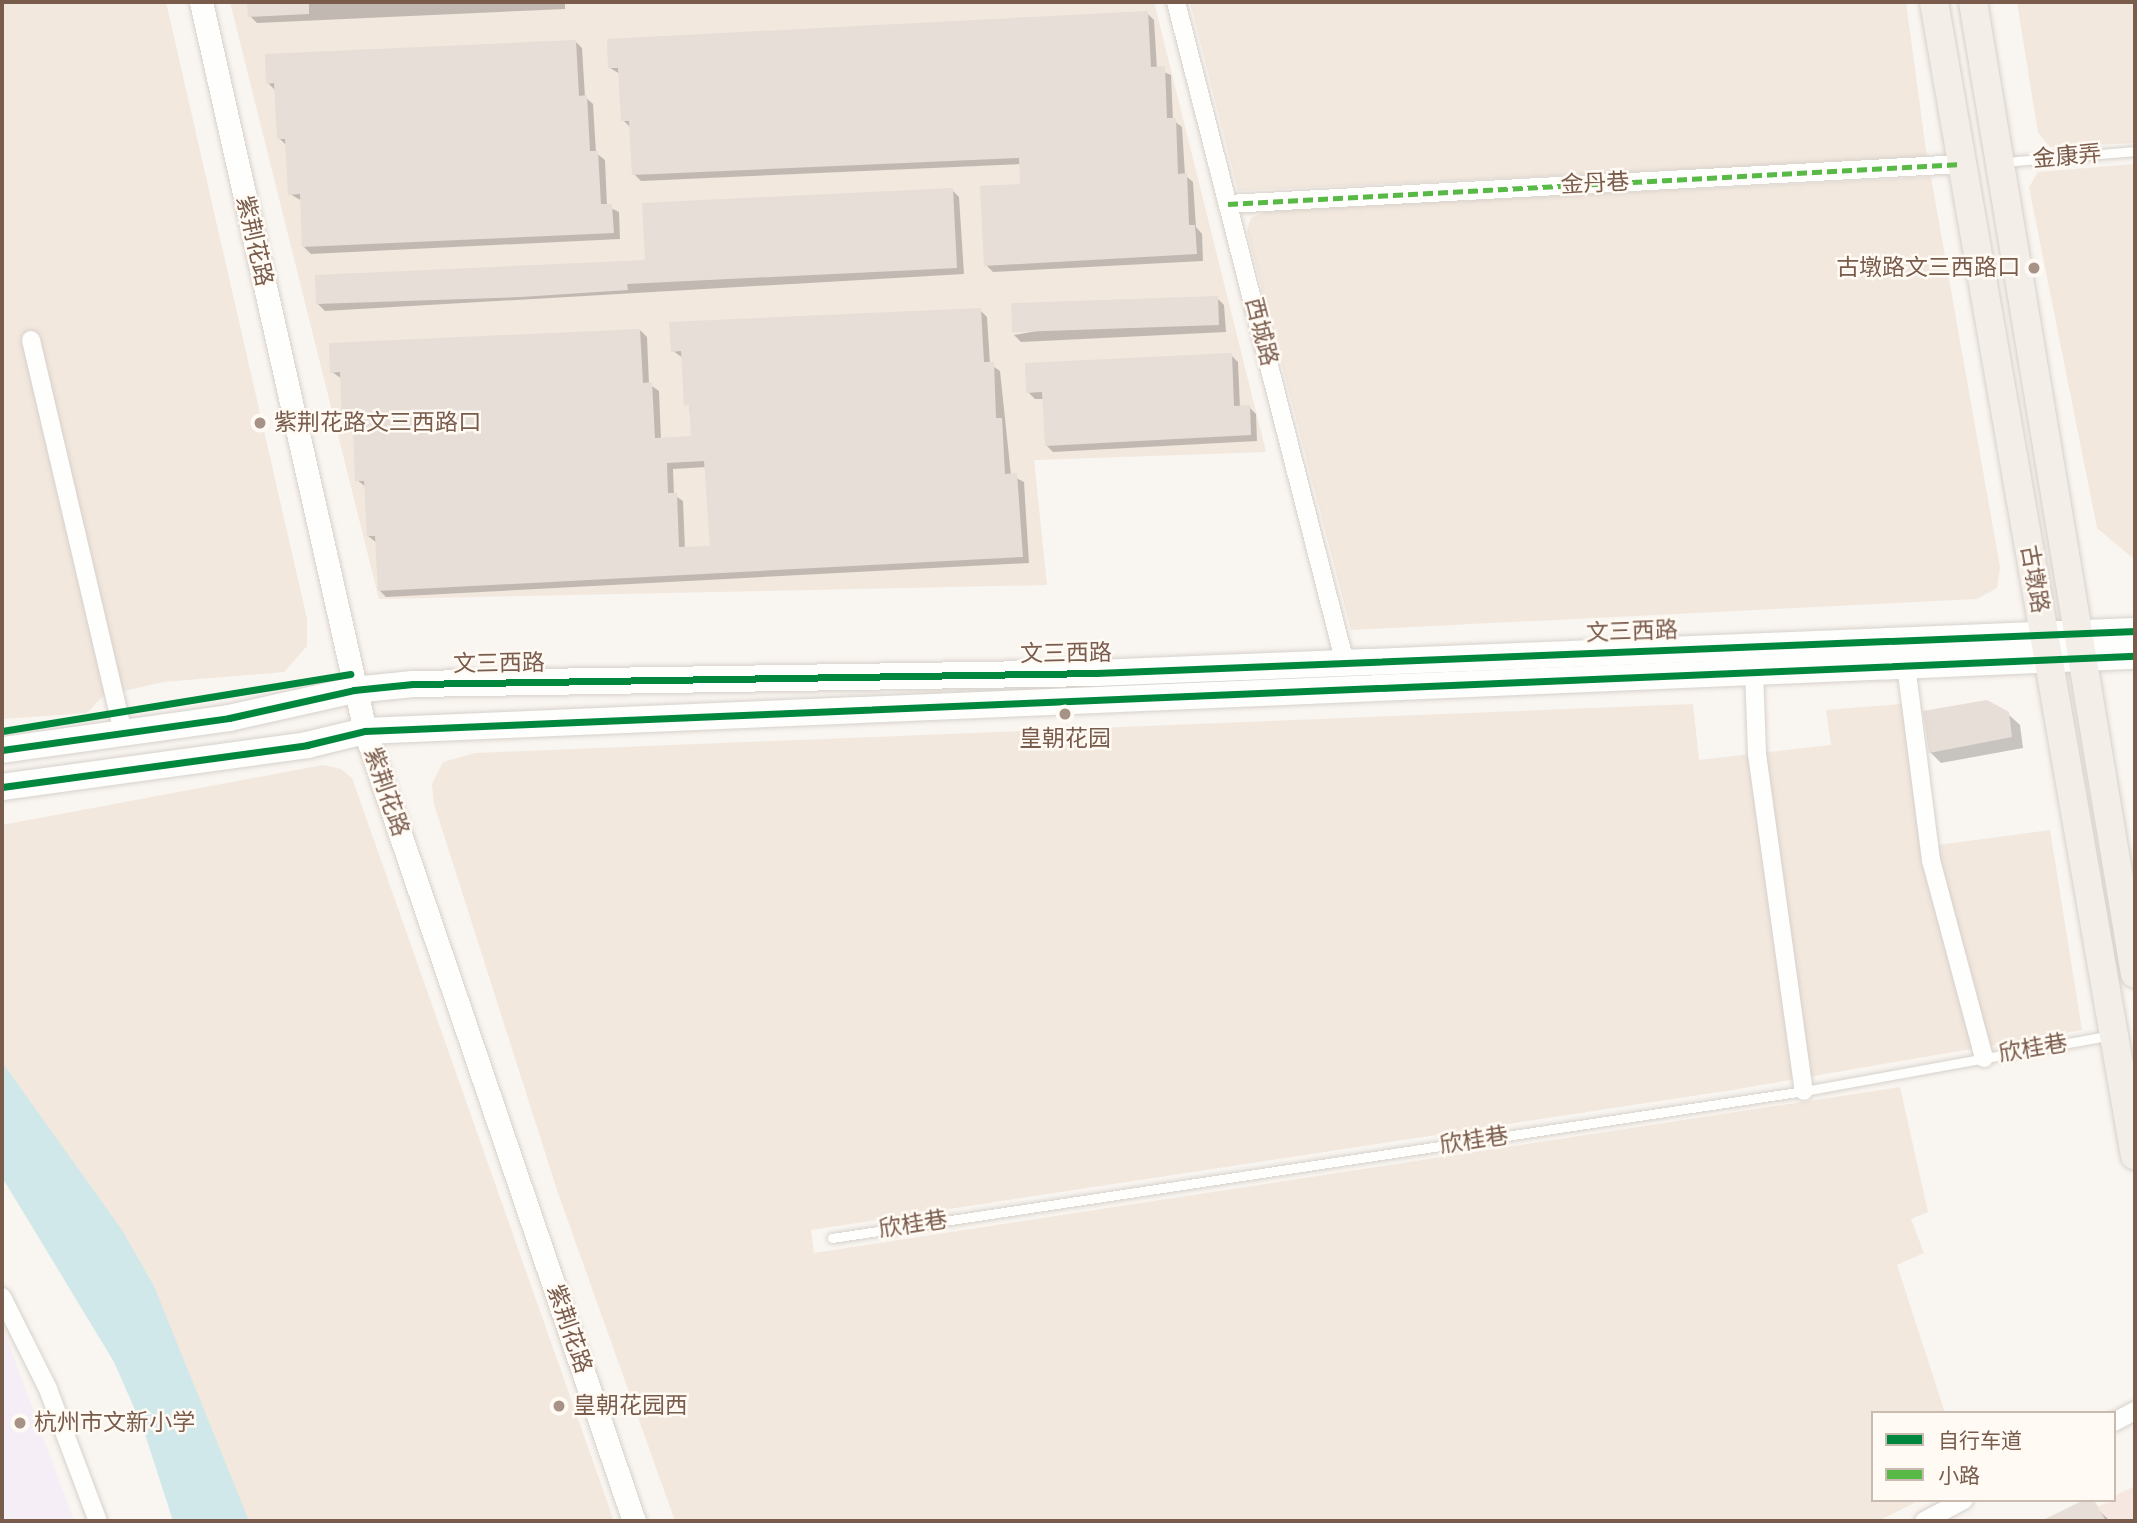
<!DOCTYPE html>
<html>
<head>
<meta charset="utf-8">
<style>
  body { margin:0 }
  #map { position:relative; width:2137px; height:1523px; overflow:hidden; background:#f9f5f0; font-family:"Nunito Sans","Noto Sans SC",sans-serif }
  div>[style] { position:absolute }
  .residential>* { inset:0; background:#f2e8de }
  .commercial>* { inset:0; background:#f6e8e1 }
  .education>* { inset:0; background:#f6eef6 }
  .water>* { inset:0; background:#d0e8ea }
  .shadow>* { inset:0; background:#0003 }
  .building>* { inset:0; background:#e6ded7; transform-origin:0 0 }
  .roads { filter:drop-shadow(0 0 2px #d7d1cb) drop-shadow(0 0 2px #d7d1cb) }
  .service>* { height:9px; margin:-4.5px; padding:0 4.5px; transform-origin:4.5px; border-radius:4.5px; background:#fefefd }
  .minor>* { height:18px; margin:-9px; padding:0 9px; transform-origin:9px; border-radius:9px; background:#fefefd }
  .tertiary>* { height:23px; margin:-11.5px; padding:0 11.5px; transform-origin:11.5px; border-radius:11.5px; background:#fefefd }
  .secondary>* { height:26px; margin:-13px; padding:0 13px; transform-origin:13px; border-radius:13px; background:#fefefd }
  .primary>* { height:28px; margin:-14px; padding:0 14px; transform-origin:14px; border-radius:14px; background:#f3eee8 }
  .quiet>* { height:5px; margin-top:-2.5px; transform-origin:0; background:repeating-linear-gradient(90deg,#58b947 0 10px,transparent 0 15px) }
  .cycleway>* { height:7px; margin:-3.5px; padding:0 3.5px; transform-origin:3.5px; border-radius:3.5px; background:#00873e }
  .dots>* { width:19px; height:19px; translate:-50% -50%; box-sizing:border-box; border:4px solid #fffaf3; border-radius:50% }
  span { translate:-50% -50%; white-space:nowrap; text-align:center; line-height:1.15; -webkit-text-stroke:5px #fffaf3; paint-order:stroke }
  .street-label { font-size:23px; color:#7a5c4d }
  .poi-label { font-size:23px; color:#7a5c4d }
  .right { translate:-100% -50%; text-align:right }
  .left { translate:0 -50%; text-align:left }
  .frame { position:absolute; inset:0; border:4px solid #7a5c4d; pointer-events:none }
  .legend { position:absolute; left:1871px; top:1411px; width:245px; height:91px; box-sizing:border-box; background:#fffaf3; border:2px solid #cabbb1; margin:0; padding:9px 12px; list-style:none; font-size:21px; color:#7a5c4d }
  .legend li { display:flex; align-items:center; gap:14px; height:35px }
  .legend b { width:35px; border:2px solid #cabbb1 }
</style>
</head>
<body>
<div id="map">
  <div class="residential">
    <i style="clip-path:polygon(2px 2px,166px 2px,307px 619px,307px 646px,284px 672px,163px 682px,103px 696px,87px 713px,2px 719px)"></i>
    <i style="clip-path:polygon(230px 2px,1154px 2px,1266px 452px,1034px 460px,1047px 585px,379px 599px)"></i>
    <i style="clip-path:polygon(1190px 2px,1906px 2px,1927px 158px,1238px 191px)"></i>
    <i style="clip-path:polygon(2017px 2px,2135px 2px,2135px 143px,2050px 147px,2038px 133px)"></i>
    <i style="clip-path:polygon(2135px 164px,2135px 560px,2097px 528px,2029px 187px,2038px 172px)"></i>
    <i style="clip-path:polygon(1931px 177px,2000px 567px,1997px 588px,1977px 599px,1351px 630px,1247px 231px,1251px 218px,1269px 210px)"></i>
    <i style="clip-path:polygon(1915px 703px,1938px 845px,2050px 830px,2082px 1030px,1732px 1090px,811px 1230px,814px 1253px,1900px 1087px,1928px 1212px,1911px 1219px,1924px 1253px,1897px 1265px,1945px 1413px,1873px 1413px,1873px 1500px,1920px 1500px,1878px 1521px,675px 1521px,558px 1193px,434px 804px,432px 784px,443px 762px,475px 753px,1693px 704px,1699px 760px,1831px 745px,1826px 710px)"></i>
    <i style="clip-path:polygon(323px 765px,341px 769px,352px 778px,614px 1521px,216px 1521px,2px 1100px,2px 825px)"></i>
  </div>
  <div class="commercial">
    <i style="clip-path:polygon(2135px 1486px,2135px 1521px,2061px 1521px,2114px 1500px,2114px 1496px)"></i>
  </div>
  <div class="education">
    <i style="clip-path:polygon(2px 1325px,74px 1521px,2px 1521px)"></i>
  </div>
  <div class="water">
    <i style="clip-path:polygon(2px 1062px,122px 1230px,154px 1286px,249px 1521px,173px 1521px,143px 1428px,114px 1362px,2px 1177px)"></i>
  </div>
  <div class="shadow">
    <i style="clip-path:polygon(249px 2px,565px 2px,565px 9px,257px 23px,250px 16px)"></i>
    <i style="clip-path:polygon(600px 2px,639px 2px,602px 4px)"></i>
    <i style="clip-path:polygon(1147px 13px,1154px 20px,1157px 69px,1171px 75px,1173px 120px,1182px 127px,1185px 175px,1193px 182px,1196px 227px,1202px 234px,1203px 261px,993px 272px,986px 265px,1022px 186px,1021px 164px,641px 181px,634px 174px,630px 127px,623px 120px,620px 74px,610px 68px)"></i>
    <i style="clip-path:polygon(575px 41px,582px 48px,585px 97px,593px 104px,596px 153px,605px 160px,607px 206px,619px 212px,620px 239px,311px 254px,304px 247px,302px 201px,290px 194px,286px 145px,279px 138px,275px 90px,268px 83px)"></i>
    <i style="clip-path:polygon(952px 190px,959px 197px,964px 274px,325px 311px,318px 304px,647px 261px)"></i>
    <i style="clip-path:polygon(1217px 298px,1224px 305px,1226px 332px,1021px 342px,1014px 335px)"></i>
    <i style="clip-path:polygon(evenodd,980px 310px,987px 317px,990px 364px,1000px 371px,1011px 475px,1024px 482px,1029px 563px,386px 597px,379px 590px,377px 543px,368px 536px,366px 487px,357px 480px,355px 432px,344px 425px,342px 379px,332px 372px,640px 330px,647px 337px,649px 384px,659px 391px,661px 439px,693px 437px,683px 358px,673px 351px,980px 310px,707px 467px,712px 547px,685px 549px,683px 501px,674px 495px,673px 469px,707px 467px)"></i>
    <i style="clip-path:polygon(1231px 355px,1238px 362px,1240px 408px,1249px 407px,1256px 414px,1257px 441px,1053px 452px,1046px 445px,1044px 399px,1035px 399px,1028px 392px)"></i>
    <i style="clip-path:polygon(2008px 714px,2020px 725px,2023px 748px,1941px 763px,1930px 752px)"></i>
    <i style="clip-path:polygon(2088px 1500px,2110px 1521px,2045px 1521px)"></i>
  </div>
  <div class="building">
    <i style="clip-path:polygon(247px 2px,309px 2px,309px 14px,248px 17px)"></i>
    <i style="clip-path:polygon(1148px 11px,1151px 67px,1165px 66px,1167px 118px,1176px 118px,1178px 174px,1187px 173px,1189px 225px,1195px 225px,1197px 254px,984px 266px,980px 186px,1020px 184px,1019px 158px,632px 175px,629px 121px,621px 121px,618px 68px,608px 68px,607px 39px)"></i>
    <i style="clip-path:polygon(576px 40px,579px 96px,587px 95px,590px 151px,598px 151px,601px 204px,612px 204px,614px 233px,302px 247px,300px 194px,288px 195px,285px 139px,277px 139px,274px 83px,266px 84px,265px 54px)"></i>
    <i style="clip-path:polygon(953px 188px,957px 268px,627px 284px,628px 290px,521px 297px,316px 304px,315px 275px,645px 260px,642px 203px)"></i>
    <i style="left:1218px;top:296px;width:29px;height:207px;rotate:88deg"></i>
    <i style="clip-path:polygon(evenodd,981px 308px,984px 362px,994px 362px,996px 418px,1002px 418px,1005px 474px,1017px 473px,1023px 557px,378px 591px,375px 536px,367px 536px,364px 481px,355px 481px,353px 425px,342px 426px,340px 372px,330px 373px,329px 343px,640px 329px,643px 383px,652px 382px,655px 438px,691px 436px,689px 405px,684px 406px,681px 351px,671px 352px,669px 322px,981px 308px,704px 461px,710px 546px,679px 547px,677px 493px,668px 493px,667px 463px,704px 461px)"></i>
    <i style="clip-path:polygon(1232px 353px,1234px 406px,1250px 405px,1251px 435px,1045px 446px,1042px 392px,1026px 393px,1025px 363px)"></i>
    <i style="clip-path:polygon(1987px 700px,2009px 712px,2012px 737px,1929px 753px,1923px 711px)"></i>
    <i style="clip-path:polygon(2084px 1500px,2094px 1500px,2106px 1521px,2041px 1521px)"></i>
  </div>
  <div class="roads">
    <div class="service">
      <i style="left:2004px;top:162px;width:131px;rotate:-4.8deg"></i>
      <i style="left:832px;top:1238px;width:983px;rotate:-8.6deg"></i>
      <i style="left:1804px;top:1091px;width:313px;rotate:-10.3deg"></i>
    </div>
    <div class="minor">
      <i style="left:1176px;top:2px;width:682px;rotate:75.66deg"></i>
      <i style="left:1228px;top:204px;width:735px;rotate:-3.12deg"></i>
      <i style="left:31px;top:340px;width:404px;rotate:76.8deg"></i>
      <i style="left:1906px;top:665px;width:197px;rotate:82.7deg"></i>
      <i style="left:1931px;top:860px;width:205px;rotate:75deg"></i>
      <i style="left:1754px;top:671px;width:83px;rotate:87.9deg"></i>
      <i style="left:1757px;top:754px;width:340px;rotate:82.1deg"></i>
      <i style="left:2px;top:1297px;width:103px;rotate:63.4deg"></i>
      <i style="left:48px;top:1389px;width:141px;rotate:69.3deg"></i>
      <i style="left:2114px;top:1422px;width:24px;rotate:-28deg"></i>
      <i style="left:1924px;top:1521px;width:45px;rotate:-27.7deg"></i>
    </div>
    <div class="tertiary">
      <i style="left:201px;top:2px;width:747px;rotate:77.32deg"></i>
      <i style="left:365px;top:731px;width:835px;rotate:71.2deg"></i>
    </div>
    <div class="secondary">
      <i style="left:2px;top:750px;width:229px;rotate:-8deg"></i>
      <i style="left:229px;top:718px;width:128px;rotate:-12.6deg"></i>
      <i style="left:354px;top:690px;width:59px;rotate:-5.8deg"></i>
      <i style="left:413px;top:684px;width:683px;rotate:-0.92deg"></i>
      <i style="left:1096px;top:673px;width:1040px;rotate:-2.31deg"></i>
      <i style="left:2px;top:787px;width:308px;rotate:-7.8deg"></i>
      <i style="left:307px;top:745px;width:60px;rotate:-13.6deg"></i>
      <i style="left:365px;top:731px;width:1772px;rotate:-2.43deg"></i>
    </div>
    <div class="primary">
      <i style="left:1934px;top:2px;width:1171px;rotate:80.12deg"></i>
      <i style="left:1973px;top:2px;width:985px;rotate:80.54deg"></i>
    </div>
  </div>
  <div class="quiet">
    <i style="left:1228px;top:204px;width:735px;rotate:-3.12deg"></i>
  </div>
  <div class="cycleway">
    <i style="left:2px;top:731px;width:353px;rotate:-9.3deg"></i>
    <i style="left:2px;top:750px;width:229px;rotate:-8deg"></i>
    <i style="left:229px;top:718px;width:128px;rotate:-12.6deg"></i>
    <i style="left:354px;top:690px;width:59px;rotate:-5.8deg"></i>
    <i style="left:413px;top:684px;width:683px;rotate:-0.92deg"></i>
    <i style="left:1096px;top:673px;width:1040px;rotate:-2.31deg"></i>
    <i style="left:2px;top:787px;width:308px;rotate:-7.8deg"></i>
    <i style="left:307px;top:745px;width:60px;rotate:-13.6deg"></i>
    <i style="left:365px;top:731px;width:1772px;rotate:-2.43deg"></i>
  </div>
  <div class="dots">
    <i style="left:2034px;top:268px;background:#a69286"></i>
    <i style="left:260px;top:423px;background:#a69286"></i>
    <i style="left:1065px;top:714px;background:#a69286"></i>
    <i style="left:559px;top:1406px;background:#a69286"></i>
    <i style="left:20px;top:1423px;background:#a69286"></i>
  </div>
  <div class="street-label">
    <span style="left:2067px;top:157px;rotate:-5deg">金康弄</span>
    <span style="left:1595px;top:184px;rotate:-3deg">金丹巷</span>
    <span style="left:254px;top:241px;rotate:77deg">紫荆花路</span>
    <span style="left:1261px;top:332px;rotate:76deg">西城路</span>
    <span style="left:2034px;top:579px;rotate:80deg">古墩路</span>
    <span style="left:1632px;top:632px;rotate:-2deg">文三西路</span>
    <span style="left:1066px;top:654px;rotate:-1deg">文三西路</span>
    <span style="left:499px;top:664px;rotate:-1deg">文三西路</span>
    <span style="left:386px;top:792px;rotate:71deg">紫荆花路</span>
    <span style="left:2033px;top:1049px;rotate:-10deg">欣桂巷</span>
    <span style="left:1474px;top:1141px;rotate:-9deg">欣桂巷</span>
    <span style="left:913px;top:1225px;rotate:-9deg">欣桂巷</span>
    <span style="left:569px;top:1329px;rotate:71deg">紫荆花路</span>
  </div>
  <div class="poi-label">
    <span class="right" style="left:2020px;top:268px">古墩路文三西路口</span>
    <span class="left" style="left:274px;top:423px">紫荆花路文三西路口</span>
    <span style="left:1065px;top:739px">皇朝花园</span>
    <span class="left" style="left:573px;top:1406px">皇朝花园西</span>
    <span class="left" style="left:34px;top:1423px">杭州市文新小学</span>
  </div>
  <div class="frame"></div>
  <ul class="legend">
  <li><b style="height:9px;background:#00873e"></b>自行车道</li>
  <li><b style="height:9px;background:#58b947"></b>小路</li>
  </ul>
</div>
</body>
</html>
